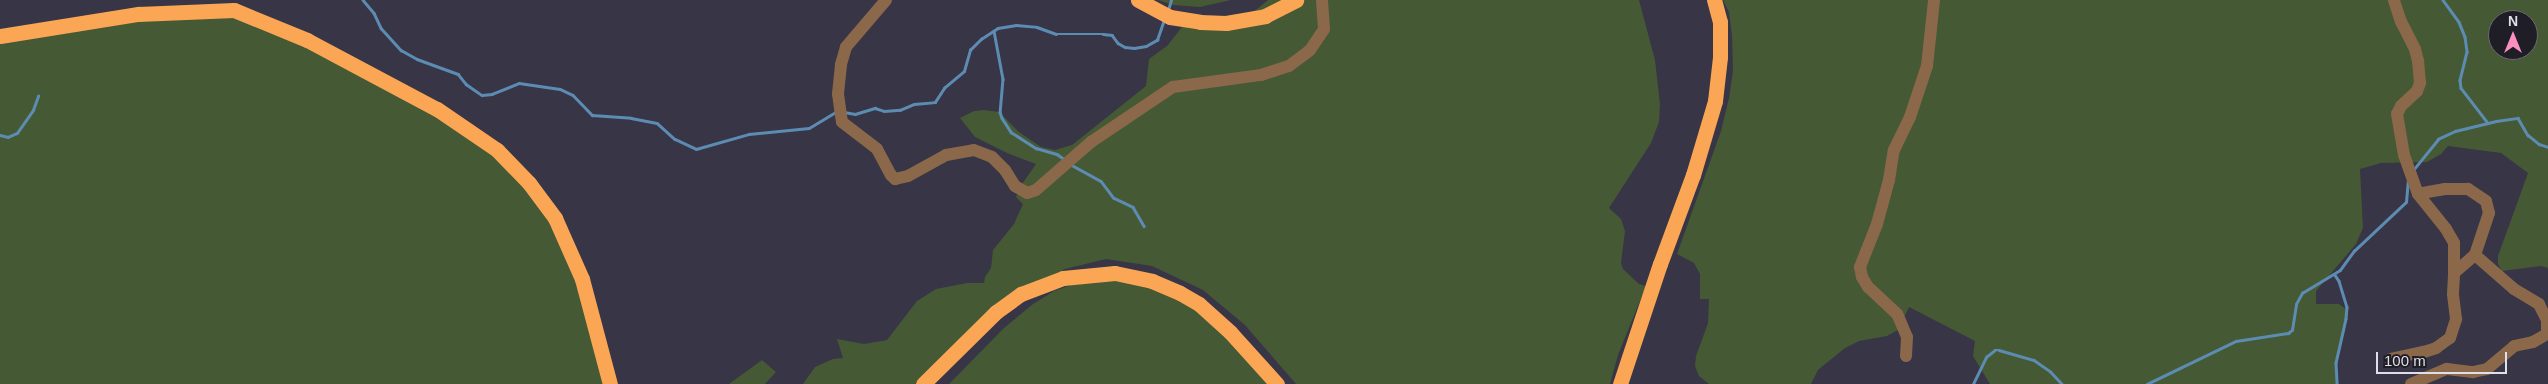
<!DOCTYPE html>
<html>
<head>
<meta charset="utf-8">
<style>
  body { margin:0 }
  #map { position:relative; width:2548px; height:384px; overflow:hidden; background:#373546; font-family:Arial,sans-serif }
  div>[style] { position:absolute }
  .green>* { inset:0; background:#455934 }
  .stream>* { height:2.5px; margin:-1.25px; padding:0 1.25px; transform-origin:1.25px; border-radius:1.25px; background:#5d8cb3 }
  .minor>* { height:12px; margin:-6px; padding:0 6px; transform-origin:6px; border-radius:6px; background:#8a6849 }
  .highway>* { height:15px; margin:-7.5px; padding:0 7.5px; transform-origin:7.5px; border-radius:7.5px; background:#faa655 }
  span { translate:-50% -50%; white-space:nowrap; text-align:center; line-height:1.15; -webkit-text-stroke:4.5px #1f1e26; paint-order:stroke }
  .north { position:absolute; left:2488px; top:10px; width:50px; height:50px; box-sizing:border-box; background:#1f1e26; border:1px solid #6c6b74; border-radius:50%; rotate:0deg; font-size:14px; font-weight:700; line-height:20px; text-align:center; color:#dfdee9 }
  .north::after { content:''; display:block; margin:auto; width:18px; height:22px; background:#fc8fc2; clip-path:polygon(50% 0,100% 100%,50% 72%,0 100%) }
  .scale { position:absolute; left:2376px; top:352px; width:131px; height:22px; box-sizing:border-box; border:2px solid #dfdee9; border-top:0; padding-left:6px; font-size:15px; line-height:18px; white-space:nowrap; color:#dfdee9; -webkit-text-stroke:4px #1f1e26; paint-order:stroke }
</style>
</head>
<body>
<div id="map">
  <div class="green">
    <i style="clip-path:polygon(1158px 0,1231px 0,1200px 7px,1173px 5px)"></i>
    <i style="clip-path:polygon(1268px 0,1639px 0,1655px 60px,1660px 104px,1659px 122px,1651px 143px,1609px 208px,1621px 219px,1625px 231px,1621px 263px,1623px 269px,1639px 284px,1646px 286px,1618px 355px,1610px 384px,1296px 384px,1245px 325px,1203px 290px,1152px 266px,1106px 259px,1065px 269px,1029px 288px,928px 384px,803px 384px,815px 367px,833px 359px,843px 358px,837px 339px,864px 344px,887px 340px,917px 301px,936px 289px,967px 283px,984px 283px,985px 277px,991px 268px,993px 250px,1014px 224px,1023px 204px,1016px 197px,1022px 184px,1036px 164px,1007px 153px,975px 137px,960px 118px,974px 111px,984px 110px,999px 112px,1019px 132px,1041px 147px,1055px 150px,1072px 145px,1146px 86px,1149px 59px,1167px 46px,1182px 27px,1183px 22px,1241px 15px,1256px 10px)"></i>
    <i style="clip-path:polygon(evenodd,1723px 0,2548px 0,2548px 268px,2541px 266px,2502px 271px,2498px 264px,2498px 256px,2528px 173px,2501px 153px,2448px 146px,2441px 154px,2427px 162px,2381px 163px,2360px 169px,2363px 228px,2356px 244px,2316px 291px,2316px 304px,2339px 304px,2346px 309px,2348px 316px,2335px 373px,2337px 384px,1990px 384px,1973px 356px,1975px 341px,1909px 307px,1898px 330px,1887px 336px,1859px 341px,1845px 348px,1818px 370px,1811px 384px,1709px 384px,1699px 376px,1695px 366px,1696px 356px,1708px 323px,1709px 299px,1700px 299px,1700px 274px,1694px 263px,1677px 254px,1721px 131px,1729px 98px,1733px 71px,1732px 36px,1729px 12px,1723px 0,2498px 20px,2528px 20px,2528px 50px,2498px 50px,2498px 20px)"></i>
    <i style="clip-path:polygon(162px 14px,246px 18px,427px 108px,478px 142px,529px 189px,568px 250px,608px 384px,0 384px,0 42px)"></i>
    <i style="clip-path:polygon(1115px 279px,1143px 281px,1198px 305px,1277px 384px,949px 384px,1004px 328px,1033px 304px,1054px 291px,1071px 285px)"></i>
    <i style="clip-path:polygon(762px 360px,776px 372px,765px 384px,729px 384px)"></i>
  </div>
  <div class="stream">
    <i style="left:363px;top:0;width:17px;rotate:50deg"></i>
    <i style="left:374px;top:13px;width:17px;rotate:65deg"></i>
    <i style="left:381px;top:28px;width:30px;rotate:48deg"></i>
    <i style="left:401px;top:50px;width:18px;rotate:29deg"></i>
    <i style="left:417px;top:59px;width:44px;rotate:20.1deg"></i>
    <i style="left:458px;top:74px;width:13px;rotate:51deg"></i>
    <i style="left:466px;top:84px;width:19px;rotate:35deg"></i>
    <i style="left:482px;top:95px;width:10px;rotate:-6deg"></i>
    <i style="left:492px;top:94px;width:29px;rotate:-22deg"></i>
    <i style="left:519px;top:83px;width:41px;rotate:8.3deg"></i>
    <i style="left:560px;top:89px;width:14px;rotate:25deg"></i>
    <i style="left:573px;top:95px;width:28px;rotate:46deg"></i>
    <i style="left:592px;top:115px;width:39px;rotate:4deg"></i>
    <i style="left:631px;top:118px;width:26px;rotate:11deg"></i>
    <i style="left:657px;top:123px;width:24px;rotate:42deg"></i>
    <i style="left:675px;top:139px;width:23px;rotate:25deg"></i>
    <i style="left:696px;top:149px;width:55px;rotate:-15.8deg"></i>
    <i style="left:749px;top:134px;width:60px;rotate:-5.7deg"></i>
    <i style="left:809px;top:128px;width:31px;rotate:-31deg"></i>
    <i style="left:2443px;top:0;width:27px;rotate:54deg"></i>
    <i style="left:2459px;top:22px;width:16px;rotate:68deg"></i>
    <i style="left:2465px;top:37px;width:15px;rotate:82deg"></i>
    <i style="left:2467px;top:52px;width:29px;rotate:104deg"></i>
    <i style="left:2460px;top:80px;width:8px;rotate:83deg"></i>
    <i style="left:2461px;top:88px;width:44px;rotate:52.4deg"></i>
    <i style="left:1168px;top:10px;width:10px;rotate:-73deg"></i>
    <i style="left:994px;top:31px;width:49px;rotate:79.4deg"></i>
    <i style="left:1003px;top:79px;width:33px;rotate:95deg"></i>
    <i style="left:1000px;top:112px;width:6px;rotate:72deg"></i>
    <i style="left:1002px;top:118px;width:17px;rotate:57deg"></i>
    <i style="left:1011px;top:132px;width:30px;rotate:33deg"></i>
    <i style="left:1036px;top:148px;width:22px;rotate:16deg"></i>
    <i style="left:1057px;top:154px;width:9px;rotate:36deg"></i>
    <i style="left:844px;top:112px;width:11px;rotate:10deg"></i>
    <i style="left:855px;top:114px;width:21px;rotate:-17deg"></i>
    <i style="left:875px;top:108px;width:9px;rotate:18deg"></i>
    <i style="left:884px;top:111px;width:16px;rotate:-4deg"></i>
    <i style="left:900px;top:110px;width:15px;rotate:-23deg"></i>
    <i style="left:914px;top:104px;width:21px;rotate:-5deg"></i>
    <i style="left:935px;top:102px;width:17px;rotate:-57deg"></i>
    <i style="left:944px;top:88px;width:26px;rotate:-40deg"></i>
    <i style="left:964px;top:71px;width:22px;rotate:-74deg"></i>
    <i style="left:970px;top:50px;width:16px;rotate:-45deg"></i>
    <i style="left:981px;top:39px;width:20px;rotate:-33deg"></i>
    <i style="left:998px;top:28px;width:18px;rotate:-9deg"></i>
    <i style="left:1016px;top:25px;width:21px;rotate:5deg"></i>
    <i style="left:1037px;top:27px;width:20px;rotate:20deg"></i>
    <i style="left:1056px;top:34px;width:47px"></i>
    <i style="left:1103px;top:34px;width:9px;rotate:6deg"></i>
    <i style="left:1112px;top:35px;width:10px;rotate:53deg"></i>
    <i style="left:1118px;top:43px;width:8px;rotate:30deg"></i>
    <i style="left:1125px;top:47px;width:9px;rotate:6deg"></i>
    <i style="left:1134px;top:48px;width:12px;rotate:-9deg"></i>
    <i style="left:1146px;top:46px;width:13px;rotate:-29deg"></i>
    <i style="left:1157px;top:40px;width:21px;rotate:-71deg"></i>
    <i style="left:0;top:135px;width:8px;rotate:14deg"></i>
    <i style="left:8px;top:137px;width:10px;rotate:-24deg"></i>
    <i style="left:17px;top:133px;width:28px;rotate:-55deg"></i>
    <i style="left:33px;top:110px;width:15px;rotate:-70deg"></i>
    <i style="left:1070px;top:164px;width:35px;rotate:29deg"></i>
    <i style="left:1101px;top:181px;width:21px;rotate:53deg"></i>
    <i style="left:1114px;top:198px;width:21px;rotate:25deg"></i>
    <i style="left:1133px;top:207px;width:22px;rotate:60deg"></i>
    <i style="left:2414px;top:169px;width:38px;rotate:-51deg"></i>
    <i style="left:2438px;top:139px;width:19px;rotate:-25deg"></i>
    <i style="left:2455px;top:131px;width:42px;rotate:-13.7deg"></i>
    <i style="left:2496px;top:121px;width:22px;rotate:-8deg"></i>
    <i style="left:2518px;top:118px;width:20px;rotate:60deg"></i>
    <i style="left:2528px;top:135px;width:14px;rotate:39deg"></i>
    <i style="left:2539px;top:144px;width:9px;rotate:18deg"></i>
    <i style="left:2335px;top:275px;width:7px;rotate:56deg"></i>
    <i style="left:2339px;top:281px;width:27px;rotate:73deg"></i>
    <i style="left:2347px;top:307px;width:12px;rotate:95deg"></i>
    <i style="left:2346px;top:319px;width:45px;rotate:102.8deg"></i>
    <i style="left:2336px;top:363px;width:21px;rotate:87deg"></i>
    <i style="left:1973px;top:384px;width:30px;rotate:-64deg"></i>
    <i style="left:1986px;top:357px;width:11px;rotate:-38deg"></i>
    <i style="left:1995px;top:350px;width:4px"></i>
    <i style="left:1999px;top:350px;width:36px;rotate:16deg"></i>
    <i style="left:2034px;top:360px;width:19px;rotate:35deg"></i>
    <i style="left:2050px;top:371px;width:18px;rotate:47deg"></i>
    <i style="left:2147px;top:384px;width:99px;rotate:-25.8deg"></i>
    <i style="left:2236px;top:341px;width:53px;rotate:-8.7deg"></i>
    <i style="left:2288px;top:333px;width:5px;rotate:-37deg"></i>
    <i style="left:2292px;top:330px;width:26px;rotate:-81deg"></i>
    <i style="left:2296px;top:304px;width:13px;rotate:-61deg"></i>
    <i style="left:2302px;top:293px;width:44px;rotate:-31.2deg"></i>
    <i style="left:2340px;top:270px;width:24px;rotate:-54deg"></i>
    <i style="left:2354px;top:251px;width:71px;rotate:-43.3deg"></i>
    <i style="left:2406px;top:202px;width:21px;rotate:-85deg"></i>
  </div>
  <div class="minor">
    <i style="left:886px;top:0;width:62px;rotate:130.4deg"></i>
    <i style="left:846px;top:47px;width:19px;rotate:106deg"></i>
    <i style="left:841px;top:65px;width:29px;rotate:96deg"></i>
    <i style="left:838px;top:94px;width:28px;rotate:82deg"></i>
    <i style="left:842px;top:122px;width:44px;rotate:37.6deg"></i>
    <i style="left:877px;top:149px;width:30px;rotate:62deg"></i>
    <i style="left:891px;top:175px;width:6px;rotate:45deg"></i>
    <i style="left:895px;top:179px;width:13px;rotate:-13deg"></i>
    <i style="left:908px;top:176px;width:43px;rotate:-28.9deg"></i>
    <i style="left:946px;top:155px;width:28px;rotate:-10deg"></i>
    <i style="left:974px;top:150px;width:19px;rotate:21deg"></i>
    <i style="left:992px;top:157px;width:18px;rotate:45deg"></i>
    <i style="left:1005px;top:170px;width:19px;rotate:58deg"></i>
    <i style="left:1015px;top:186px;width:14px;rotate:30deg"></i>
    <i style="left:1027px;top:193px;width:9px;rotate:-18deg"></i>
    <i style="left:1036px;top:190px;width:73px;rotate:-41.1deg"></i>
    <i style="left:1091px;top:142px;width:99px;rotate:-33.9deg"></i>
    <i style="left:1173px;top:87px;width:89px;rotate:-7.8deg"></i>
    <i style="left:1261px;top:75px;width:29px;rotate:-18deg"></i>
    <i style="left:1289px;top:66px;width:26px;rotate:-37deg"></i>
    <i style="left:1310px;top:50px;width:25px;rotate:-56deg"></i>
    <i style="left:1324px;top:29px;width:29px;rotate:-94deg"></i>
    <i style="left:2418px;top:194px;width:45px;rotate:51.3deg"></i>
    <i style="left:2446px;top:229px;width:16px;rotate:60deg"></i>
    <i style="left:2454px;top:243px;width:30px;rotate:90deg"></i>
    <i style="left:1906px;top:356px;width:19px;rotate:-87deg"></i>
    <i style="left:1907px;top:337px;width:25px;rotate:-113deg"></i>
    <i style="left:1897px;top:314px;width:40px;rotate:-137deg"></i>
    <i style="left:1868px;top:287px;width:12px;rotate:-121deg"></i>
    <i style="left:1862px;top:277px;width:10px;rotate:-101deg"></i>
    <i style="left:1860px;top:267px;width:46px;rotate:-68.4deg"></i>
    <i style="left:1877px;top:224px;width:46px;rotate:-74.7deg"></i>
    <i style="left:1889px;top:180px;width:30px;rotate:-81deg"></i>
    <i style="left:1894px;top:150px;width:37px;rotate:-64deg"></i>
    <i style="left:1910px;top:117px;width:54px;rotate:-71.6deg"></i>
    <i style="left:1927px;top:66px;width:66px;rotate:-83.9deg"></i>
    <i style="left:2390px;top:359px;width:35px;rotate:-12deg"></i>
    <i style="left:2424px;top:352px;width:13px;rotate:-18deg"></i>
    <i style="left:2436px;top:348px;width:17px;rotate:-36deg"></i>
    <i style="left:2450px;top:338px;width:20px;rotate:-72deg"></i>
    <i style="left:2456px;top:319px;width:25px;rotate:-97deg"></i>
    <i style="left:2453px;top:294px;width:21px;rotate:-87deg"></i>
    <i style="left:2454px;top:273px;width:28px;rotate:-41deg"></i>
    <i style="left:2475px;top:255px;width:44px;rotate:-71.6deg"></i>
    <i style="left:2489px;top:213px;width:12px;rotate:-104deg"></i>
    <i style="left:2486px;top:201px;width:22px;rotate:-146deg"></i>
    <i style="left:2468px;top:189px;width:23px;rotate:180deg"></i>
    <i style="left:2445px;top:189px;width:27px;rotate:170deg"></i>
    <i style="left:2418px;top:194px;width:41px;rotate:-109.7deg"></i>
    <i style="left:2404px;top:155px;width:42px;rotate:-99.7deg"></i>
    <i style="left:2397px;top:114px;width:9px;rotate:-63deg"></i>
    <i style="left:2401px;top:106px;width:22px;rotate:-43deg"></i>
    <i style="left:2417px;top:91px;width:9px;rotate:-69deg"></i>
    <i style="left:2420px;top:83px;width:22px;rotate:-95deg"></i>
    <i style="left:2418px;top:61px;width:12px;rotate:-104deg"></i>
    <i style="left:2415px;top:49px;width:30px;rotate:-117deg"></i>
    <i style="left:2401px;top:22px;width:23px;rotate:-108deg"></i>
    <i style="left:2411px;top:384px;width:39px;rotate:-23deg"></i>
    <i style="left:2447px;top:369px;width:26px;rotate:7deg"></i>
    <i style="left:2473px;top:372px;width:14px;rotate:-12deg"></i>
    <i style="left:2487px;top:369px;width:35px;rotate:-40deg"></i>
    <i style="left:2514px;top:346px;width:19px;rotate:-12deg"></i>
    <i style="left:2533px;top:342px;width:16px;rotate:-30deg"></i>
    <i style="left:2547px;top:334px;width:14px;rotate:-90deg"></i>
    <i style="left:2547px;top:320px;width:18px;rotate:-117deg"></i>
    <i style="left:2539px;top:304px;width:29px;rotate:-149deg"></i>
    <i style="left:2514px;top:289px;width:52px;rotate:-138.9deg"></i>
  </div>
  <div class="highway">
    <i style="left:1138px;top:0;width:36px;rotate:28deg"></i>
    <i style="left:1170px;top:17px;width:30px;rotate:9deg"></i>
    <i style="left:1200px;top:22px;width:26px;rotate:2deg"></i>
    <i style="left:1226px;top:23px;width:40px;rotate:-10deg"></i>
    <i style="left:1265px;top:16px;width:35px;rotate:-27deg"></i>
    <i style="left:0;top:36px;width:140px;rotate:-9.1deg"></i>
    <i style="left:138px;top:14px;width:96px;rotate:-2.4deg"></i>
    <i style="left:234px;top:10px;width:79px;rotate:22.3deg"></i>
    <i style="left:307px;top:40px;width:147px;rotate:28deg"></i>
    <i style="left:437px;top:109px;width:73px;rotate:34.3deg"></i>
    <i style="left:497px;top:150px;width:46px;rotate:45.9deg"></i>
    <i style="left:529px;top:183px;width:44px;rotate:53.4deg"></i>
    <i style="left:555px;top:218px;width:67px;rotate:66.1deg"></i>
    <i style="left:582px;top:279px;width:109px;rotate:75.1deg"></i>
    <i style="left:923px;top:384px;width:103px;rotate:-44.6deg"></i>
    <i style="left:996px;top:312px;width:31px;rotate:-36deg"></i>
    <i style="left:1021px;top:294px;width:45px;rotate:-20.9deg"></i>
    <i style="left:1063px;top:278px;width:52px;rotate:-5.5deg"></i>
    <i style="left:1115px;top:273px;width:38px;rotate:12deg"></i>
    <i style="left:1152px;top:281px;width:30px;rotate:23deg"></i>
    <i style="left:1180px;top:293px;width:22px;rotate:30deg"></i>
    <i style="left:1199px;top:304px;width:42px;rotate:42.1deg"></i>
    <i style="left:1230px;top:332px;width:70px;rotate:47.9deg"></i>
    <i style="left:1620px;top:384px;width:126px;rotate:-71.6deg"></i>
    <i style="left:1660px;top:264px;width:95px;rotate:-69.7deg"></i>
    <i style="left:1693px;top:175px;width:77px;rotate:-73.4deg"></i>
    <i style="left:1715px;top:101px;width:44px;rotate:-83.5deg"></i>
    <i style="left:1720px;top:57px;width:35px;rotate:-90deg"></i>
    <i style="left:1720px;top:22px;width:23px;rotate:-105deg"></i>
  </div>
  <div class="north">N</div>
  <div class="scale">100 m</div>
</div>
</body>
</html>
